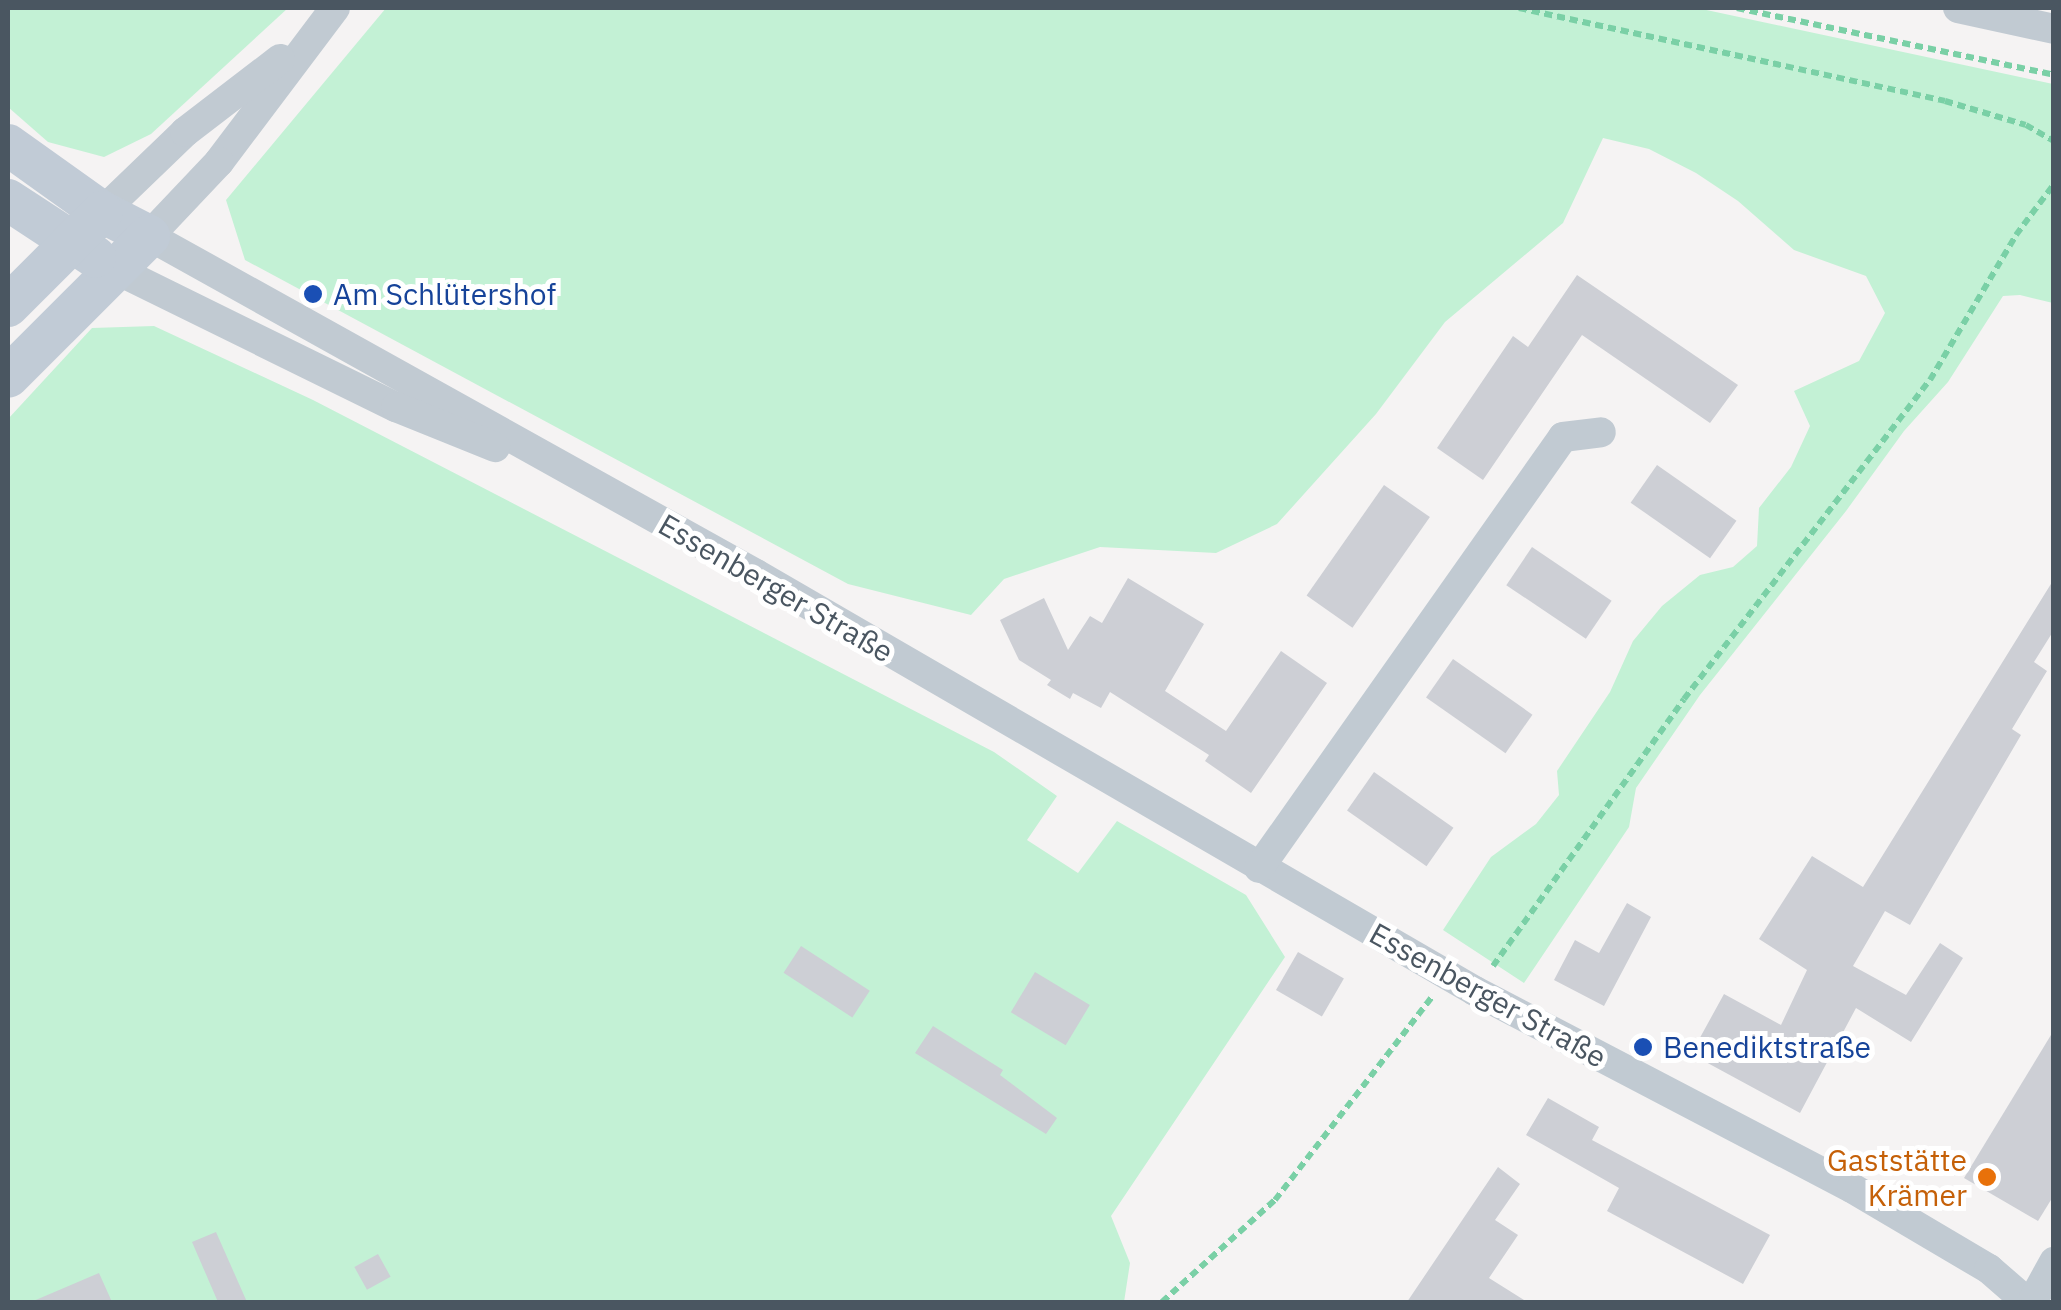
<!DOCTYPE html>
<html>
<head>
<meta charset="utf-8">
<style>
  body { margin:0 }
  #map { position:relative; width:2061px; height:1310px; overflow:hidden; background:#f5f3f3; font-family:"IBM Plex Sans",sans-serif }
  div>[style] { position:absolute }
  .green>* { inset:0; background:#c3f1d5 }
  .building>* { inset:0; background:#cdcfd5; transform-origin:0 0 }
  .path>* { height:6px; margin-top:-3px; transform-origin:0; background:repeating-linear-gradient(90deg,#7ad0a6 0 8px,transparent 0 13px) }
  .street>* { height:30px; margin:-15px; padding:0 15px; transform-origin:15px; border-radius:15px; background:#c1cad2 }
  .secondary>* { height:42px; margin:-21px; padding:0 21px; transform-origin:21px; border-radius:21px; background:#c1cbd6 }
  .dots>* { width:28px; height:28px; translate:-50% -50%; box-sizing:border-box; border:5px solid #fff; border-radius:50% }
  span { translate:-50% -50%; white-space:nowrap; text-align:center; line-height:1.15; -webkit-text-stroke:10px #fff; paint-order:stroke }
  .transit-label { font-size:30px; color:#164399 }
  .left { translate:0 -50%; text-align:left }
  .street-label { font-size:30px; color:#4a5661 }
  .food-label { font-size:30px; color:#c56008 }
  .right { translate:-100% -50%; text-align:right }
  .frame { position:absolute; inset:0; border:10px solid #4a5661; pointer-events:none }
</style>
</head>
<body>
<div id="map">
  <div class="green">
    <i style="clip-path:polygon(8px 8px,288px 8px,151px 134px,104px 157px,48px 142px,8px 107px)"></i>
    <i style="clip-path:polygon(386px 8px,1697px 8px,2053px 84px,2053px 303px,2020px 295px,2003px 296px,1948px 382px,1904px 431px,1846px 511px,1700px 695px,1636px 788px,1629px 827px,1524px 983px,1443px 930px,1491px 857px,1536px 824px,1559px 795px,1557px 771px,1610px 692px,1633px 641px,1662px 606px,1700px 575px,1733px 567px,1757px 546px,1759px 508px,1791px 467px,1810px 426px,1794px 391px,1859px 361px,1885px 313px,1866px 276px,1794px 250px,1738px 201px,1696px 173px,1649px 149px,1603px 138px,1563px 223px,1445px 322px,1376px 414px,1277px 524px,1216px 553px,1100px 547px,1004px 579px,971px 615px,848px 584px,245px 260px,226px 200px)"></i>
    <i style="clip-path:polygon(154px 326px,313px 400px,994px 752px,1057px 796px,1027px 840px,1078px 873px,1117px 821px,1246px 895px,1285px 957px,1111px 1216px,1130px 1263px,1124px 1302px,8px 1302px,8px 419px,92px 328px)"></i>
  </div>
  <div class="building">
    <i style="clip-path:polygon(1577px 275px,1738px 385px,1710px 423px,1582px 335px,1483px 480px,1437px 448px,1513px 336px,1528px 347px)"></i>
    <i style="left:1657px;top:465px;width:97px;height:46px;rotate:35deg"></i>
    <i style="left:1384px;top:485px;width:56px;height:135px;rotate:35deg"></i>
    <i style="left:1532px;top:547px;width:96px;height:46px;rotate:34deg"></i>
    <i style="clip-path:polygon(1128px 578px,1204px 624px,1165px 691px,1226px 731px,1281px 651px,1327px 683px,1251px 793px,1205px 761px,1209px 755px,1110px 692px,1101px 708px,1073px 693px,1070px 699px,1047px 685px,1051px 680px,1019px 660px,1000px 620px,1044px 598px,1068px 650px,1090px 616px,1102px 623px)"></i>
    <i style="clip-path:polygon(2054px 579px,2054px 630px,2034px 662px,2047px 671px,2012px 729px,2021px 735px,1910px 925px,1885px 911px,1853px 966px,1906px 995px,1940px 943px,1963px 958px,1911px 1042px,1856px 1008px,1800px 1113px,1691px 1054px,1724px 994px,1781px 1025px,1807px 970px,1759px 939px,1812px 856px,1863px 887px)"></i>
    <i style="left:1453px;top:659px;width:97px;height:47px;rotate:35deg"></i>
    <i style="left:1374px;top:772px;width:97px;height:47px;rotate:35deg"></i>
    <i style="clip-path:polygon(1627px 903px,1651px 917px,1604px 1006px,1554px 980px,1575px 940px,1599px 953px)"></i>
    <i style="left:801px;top:946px;width:82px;height:32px;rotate:33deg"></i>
    <i style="left:1298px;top:952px;width:53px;height:44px;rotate:30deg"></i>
    <i style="left:1035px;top:972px;width:64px;height:47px;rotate:31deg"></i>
    <i style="clip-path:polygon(933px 1026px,1003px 1070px,1000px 1075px,1057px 1118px,1046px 1134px,915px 1053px)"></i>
    <i style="clip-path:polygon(2054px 1030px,2054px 1195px,2038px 1221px,1964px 1178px)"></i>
    <i style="clip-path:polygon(1548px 1098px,1599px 1127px,1592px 1140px,1770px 1235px,1743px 1284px,1607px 1211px,1619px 1188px,1526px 1135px)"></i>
    <i style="clip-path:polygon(1498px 1167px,1520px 1184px,1495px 1220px,1518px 1235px,1489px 1278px,1527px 1302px,1407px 1302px)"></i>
    <i style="clip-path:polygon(216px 1232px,247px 1302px,218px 1302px,192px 1242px)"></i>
    <i style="left:378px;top:1254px;width:26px;height:27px;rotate:61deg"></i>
    <i style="clip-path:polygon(99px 1273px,112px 1302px,31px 1302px)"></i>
  </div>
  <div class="path">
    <i style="left:1519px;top:8px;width:436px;rotate:12.3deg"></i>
    <i style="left:1945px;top:101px;width:84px;rotate:16.5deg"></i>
    <i style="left:2026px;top:125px;width:32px;rotate:30deg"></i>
    <i style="left:1737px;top:8px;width:324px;rotate:11.9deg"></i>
    <i style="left:1493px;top:966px;width:328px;rotate:-54.4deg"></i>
    <i style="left:1684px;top:699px;width:403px;rotate:-52.4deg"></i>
    <i style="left:1930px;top:380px;width:169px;rotate:-59.3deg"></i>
    <i style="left:2016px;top:235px;width:64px;rotate:-53.3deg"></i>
    <i style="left:1162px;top:1302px;width:152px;rotate:-42.1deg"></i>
    <i style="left:1275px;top:1200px;width:257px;rotate:-52.3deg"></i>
  </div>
  <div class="street">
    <i style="left:335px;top:8px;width:193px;rotate:127deg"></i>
    <i style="left:219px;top:162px;width:102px;rotate:133.4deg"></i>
    <i style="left:149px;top:236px;width:695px;rotate:29.11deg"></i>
    <i style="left:756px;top:574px;width:831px;rotate:30.11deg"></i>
    <i style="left:1475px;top:991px;width:425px;rotate:27.6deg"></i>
    <i style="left:1852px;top:1188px;width:159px;rotate:30.6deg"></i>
    <i style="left:1989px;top:1269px;width:50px;rotate:41deg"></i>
    <i style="left:1958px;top:8px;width:98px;rotate:12.3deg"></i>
    <i style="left:102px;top:212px;width:115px;rotate:-43.9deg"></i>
    <i style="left:185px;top:132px;width:120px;rotate:-37.5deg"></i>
    <i style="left:117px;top:270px;width:311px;rotate:26.2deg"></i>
    <i style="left:396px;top:407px;width:107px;rotate:22deg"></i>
    <i style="left:1259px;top:868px;width:527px;rotate:-54.8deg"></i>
    <i style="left:1563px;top:437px;width:38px;rotate:-7deg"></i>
    <i style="left:2032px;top:1302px;width:46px;rotate:-61.2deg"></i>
  </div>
  <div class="secondary">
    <i style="left:8px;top:145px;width:115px;rotate:35.5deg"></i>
    <i style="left:102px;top:212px;width:53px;rotate:27.1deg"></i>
    <i style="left:149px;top:236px;width:199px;rotate:135deg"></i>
    <i style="left:8px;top:200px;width:104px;rotate:33.2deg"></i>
    <i style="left:8px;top:306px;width:133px;rotate:-45deg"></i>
  </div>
  <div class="dots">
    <i style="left:313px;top:294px;background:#1a4fb4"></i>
    <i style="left:1643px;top:1047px;background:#1a4fb4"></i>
    <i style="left:1987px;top:1177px;background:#e8710a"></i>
  </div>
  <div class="transit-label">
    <span class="left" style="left:333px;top:294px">Am Schlütershof</span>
    <span class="left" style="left:1663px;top:1047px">Benediktstraße</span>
  </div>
  <div class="street-label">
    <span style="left:776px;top:588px;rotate:30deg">Essenberger Straße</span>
    <span style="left:1488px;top:995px;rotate:29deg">Essenberger Straße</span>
  </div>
  <div class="food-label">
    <span class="right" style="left:1967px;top:1177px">Gaststätte<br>Krämer</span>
  </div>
  <div class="frame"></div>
</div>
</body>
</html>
